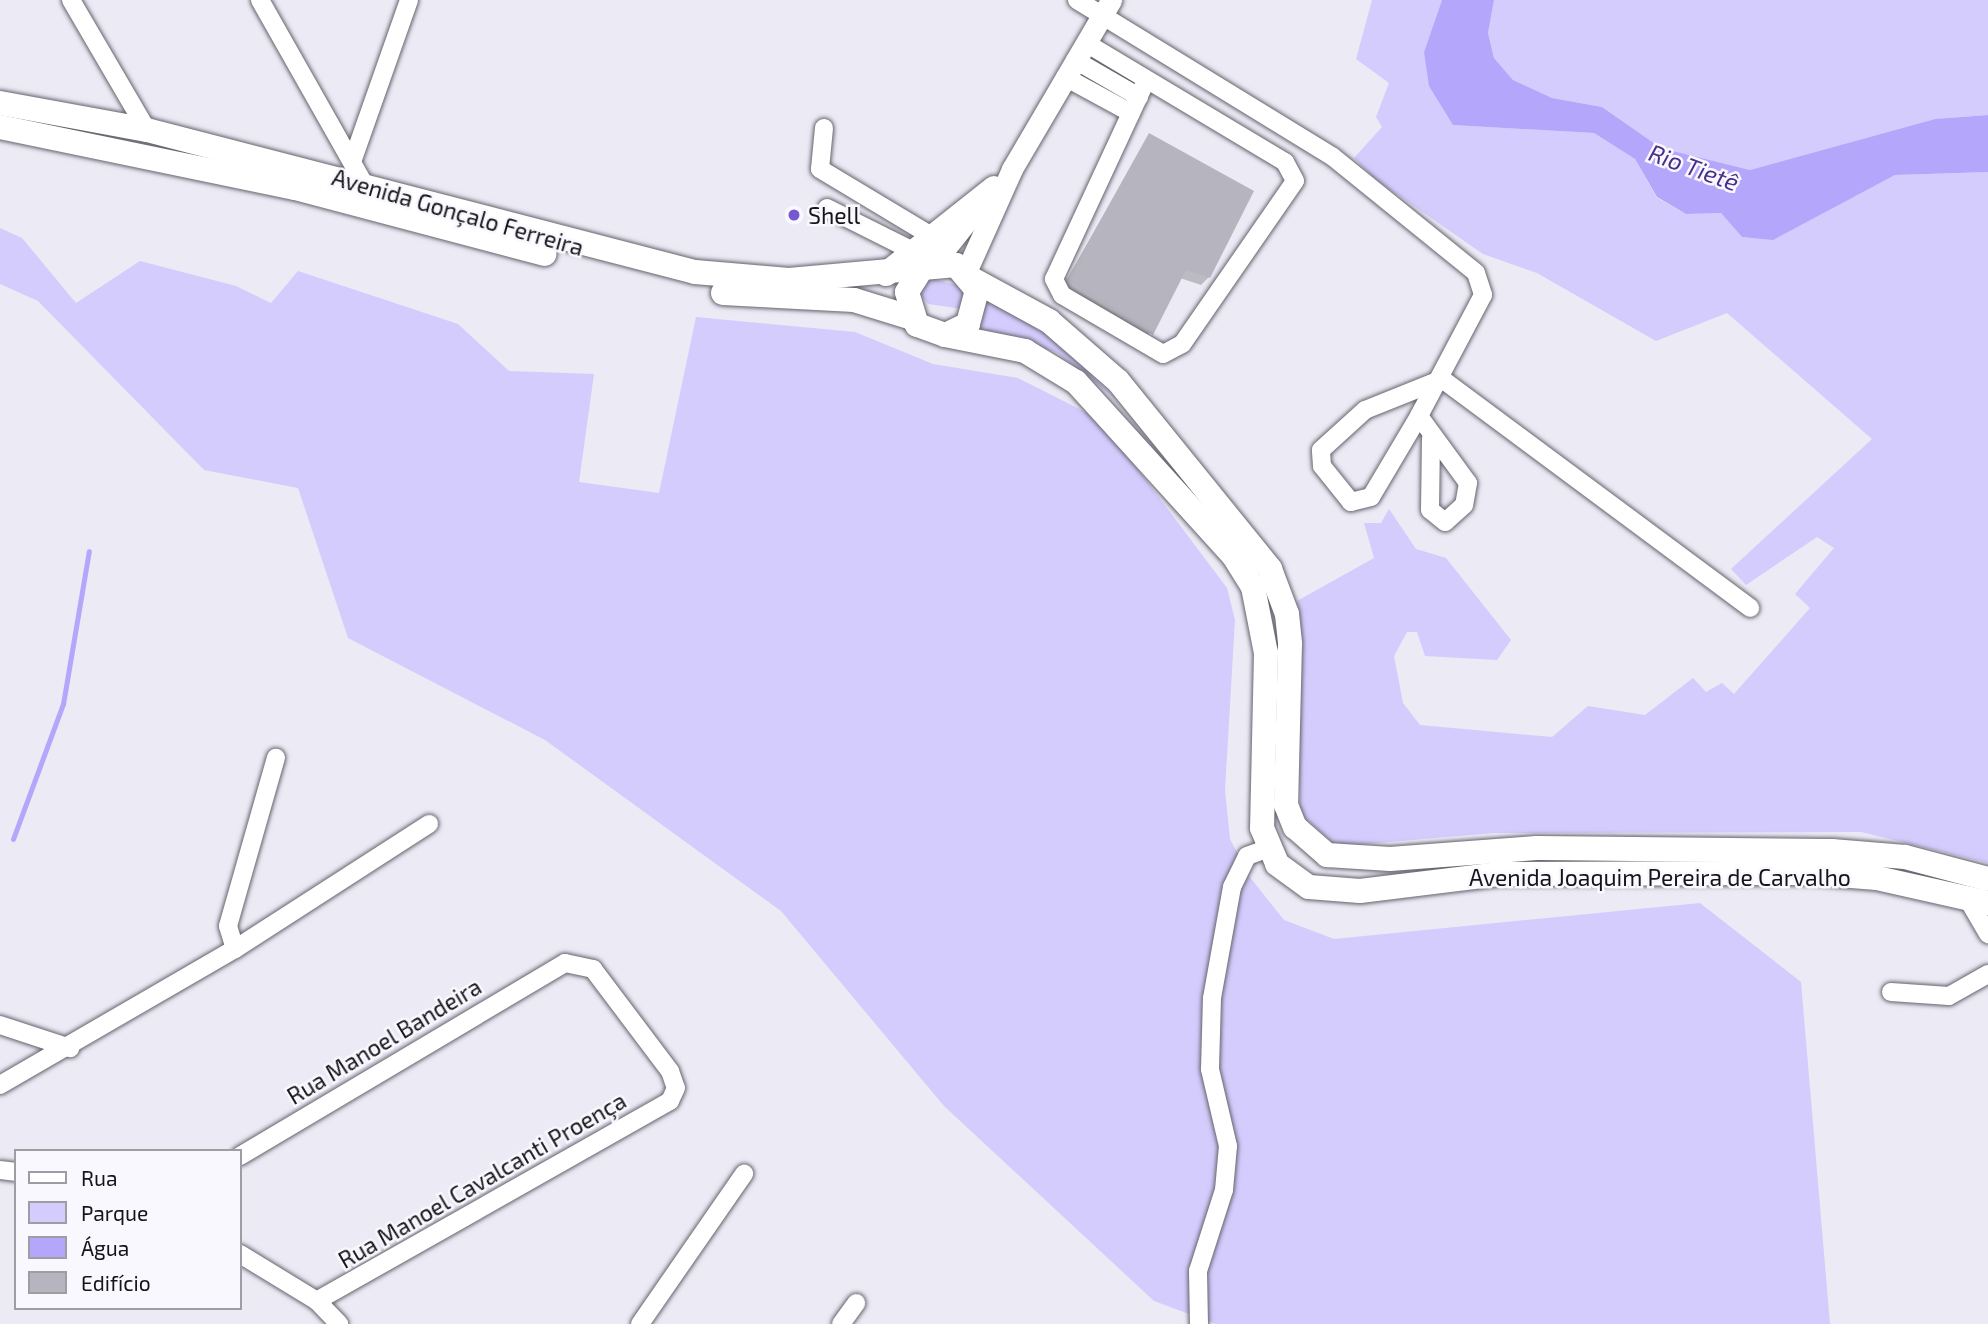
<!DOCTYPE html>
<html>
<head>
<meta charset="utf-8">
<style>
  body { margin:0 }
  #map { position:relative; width:1988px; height:1324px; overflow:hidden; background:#ebeaf5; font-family:"Exo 2",sans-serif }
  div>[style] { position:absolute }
  .green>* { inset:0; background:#d3ccfd }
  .water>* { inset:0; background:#b4a6fb }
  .shadow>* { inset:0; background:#0003 }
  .stream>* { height:5px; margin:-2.5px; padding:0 2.5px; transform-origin:2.5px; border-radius:2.5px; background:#b4a6fb }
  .building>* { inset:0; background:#b6b5bf }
  .roads { filter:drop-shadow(0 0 2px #65646d) drop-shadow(0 0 2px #65646d) }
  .minor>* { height:18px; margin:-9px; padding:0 9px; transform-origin:9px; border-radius:9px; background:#fff }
  .major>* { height:21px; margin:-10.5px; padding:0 10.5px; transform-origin:10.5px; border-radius:10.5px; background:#fff }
  .highway>* { height:24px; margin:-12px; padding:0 12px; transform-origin:12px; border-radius:12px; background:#fff }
  .dots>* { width:19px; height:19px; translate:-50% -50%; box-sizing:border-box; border:4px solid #f9f8ff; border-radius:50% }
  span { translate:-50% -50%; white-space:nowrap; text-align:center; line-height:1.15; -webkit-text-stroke:5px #f9f8ff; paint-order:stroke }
  .street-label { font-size:23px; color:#151518 }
  .poi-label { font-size:23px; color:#151518 }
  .left { translate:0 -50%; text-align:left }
  .water-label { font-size:24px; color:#492e8d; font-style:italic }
  .legend { position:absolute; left:14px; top:1149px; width:228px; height:161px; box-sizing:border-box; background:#f9f8ff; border:2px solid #9e9da3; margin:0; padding:9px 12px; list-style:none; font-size:21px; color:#151518 }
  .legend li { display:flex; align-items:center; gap:14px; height:35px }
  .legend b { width:35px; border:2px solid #9e9da3 }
</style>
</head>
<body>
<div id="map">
  <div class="green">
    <i style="clip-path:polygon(1372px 0,1442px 0,1424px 52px,1453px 125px,1594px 133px,1635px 159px,1657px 198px,1686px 214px,1721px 213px,1742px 237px,1773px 239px,1895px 175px,1988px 172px,1988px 863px,1861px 832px,1493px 833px,1355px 845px,1333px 843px,1300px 813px,1297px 601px,1374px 558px,1364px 523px,1381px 523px,1389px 509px,1416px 549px,1446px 558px,1511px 640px,1497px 660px,1425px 656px,1417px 632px,1407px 632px,1394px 656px,1403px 703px,1420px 725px,1552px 737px,1588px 706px,1645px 715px,1693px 678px,1706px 692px,1722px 683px,1734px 694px,1810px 608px,1795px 594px,1834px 548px,1817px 537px,1746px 585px,1731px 569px,1872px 439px,1727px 313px,1656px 341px,1537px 273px,1483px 254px,1375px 179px,1354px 158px,1382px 127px,1376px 117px,1389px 83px,1356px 59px)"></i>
    <i style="clip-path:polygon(1494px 0,1988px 0,1988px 115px,1935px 119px,1750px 170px,1661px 148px,1602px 107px,1552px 98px,1513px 80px,1494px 58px,1488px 33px)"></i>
    <i style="clip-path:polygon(0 228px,22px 238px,76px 303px,140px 261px,236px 286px,271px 303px,298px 271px,458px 324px,509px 371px,594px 374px,579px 482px,659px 493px,696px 317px,855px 332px,933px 364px,1018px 378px,1101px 420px,1227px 588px,1235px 620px,1225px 790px,1230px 839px,1249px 876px,1284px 920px,1334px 939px,1700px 903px,1801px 982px,1830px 1324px,1216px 1324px,1154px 1301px,944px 1106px,781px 911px,545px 740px,348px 638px,298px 488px,204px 470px,38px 301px,0 284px)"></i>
    <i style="clip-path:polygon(934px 279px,961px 286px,968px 294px,963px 309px,928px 304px,918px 292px,925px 280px)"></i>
    <i style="clip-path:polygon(989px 299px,1043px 329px,1117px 400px,1056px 352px,974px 328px)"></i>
  </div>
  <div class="water">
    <i style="clip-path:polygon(1442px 0,1494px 0,1488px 33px,1494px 58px,1513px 80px,1552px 98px,1602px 107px,1661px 148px,1750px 170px,1935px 119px,1988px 115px,1988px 172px,1895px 175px,1773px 240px,1742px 237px,1721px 213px,1686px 214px,1657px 197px,1635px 159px,1594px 133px,1453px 125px,1429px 86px,1424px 52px)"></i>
  </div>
  <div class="shadow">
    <i style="clip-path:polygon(1150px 135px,1209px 277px,1201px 285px,1180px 278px,1144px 342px,1061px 289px)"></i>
  </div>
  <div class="stream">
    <i style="left:13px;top:839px;width:144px;rotate:-69.7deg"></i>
    <i style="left:63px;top:704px;width:155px;rotate:-80.4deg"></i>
  </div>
  <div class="building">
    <i style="clip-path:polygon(1149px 133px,1254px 191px,1210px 278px,1186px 270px,1153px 335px,1067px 280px)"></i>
  </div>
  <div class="roads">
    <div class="minor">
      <i style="left:71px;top:0;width:151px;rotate:59.7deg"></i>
      <i style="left:260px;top:0;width:211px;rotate:60.5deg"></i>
      <i style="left:1077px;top:0;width:300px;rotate:31.5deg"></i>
      <i style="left:1333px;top:157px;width:184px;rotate:39deg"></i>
      <i style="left:1476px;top:273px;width:23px;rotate:72deg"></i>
      <i style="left:1483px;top:295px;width:137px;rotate:117.9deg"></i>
      <i style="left:1419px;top:416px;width:83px;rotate:53.8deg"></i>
      <i style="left:1468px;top:483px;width:22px;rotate:100deg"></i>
      <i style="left:1464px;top:505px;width:25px;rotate:138deg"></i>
      <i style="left:1445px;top:522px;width:19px;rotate:-141deg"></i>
      <i style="left:1430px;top:510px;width:72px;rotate:-89.2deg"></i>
      <i style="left:1086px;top:43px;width:232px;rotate:30.9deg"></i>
      <i style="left:1285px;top:162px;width:21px;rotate:62deg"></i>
      <i style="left:1295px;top:181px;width:198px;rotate:124.7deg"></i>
      <i style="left:1182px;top:344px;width:21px;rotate:152deg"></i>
      <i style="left:1163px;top:354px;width:117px;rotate:-149.7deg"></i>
      <i style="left:1062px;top:295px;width:18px;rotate:-117deg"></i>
      <i style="left:1054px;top:279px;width:218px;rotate:-65.1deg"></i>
      <i style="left:1075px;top:60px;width:74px;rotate:30deg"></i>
      <i style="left:1065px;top:77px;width:75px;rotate:28.6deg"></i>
      <i style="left:824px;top:128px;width:41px;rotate:95.6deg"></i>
      <i style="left:820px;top:169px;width:132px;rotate:31deg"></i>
      <i style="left:352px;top:162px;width:172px;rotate:-70.6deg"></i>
      <i style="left:827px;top:208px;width:98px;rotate:26.6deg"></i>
      <i style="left:1442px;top:379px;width:384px;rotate:36.6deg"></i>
      <i style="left:1419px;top:416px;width:94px;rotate:120.7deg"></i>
      <i style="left:1371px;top:497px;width:21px;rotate:166deg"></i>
      <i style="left:1351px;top:502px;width:46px;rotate:-128.9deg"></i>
      <i style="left:1322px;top:466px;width:16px;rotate:-94deg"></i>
      <i style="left:1321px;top:450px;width:59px;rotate:-42.3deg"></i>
      <i style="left:1365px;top:410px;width:83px;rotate:-21.9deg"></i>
      <i style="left:1967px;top:898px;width:42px;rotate:59.7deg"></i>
      <i style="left:235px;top:949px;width:24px;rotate:-107deg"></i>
      <i style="left:228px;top:926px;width:175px;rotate:-74.1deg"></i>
      <i style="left:1891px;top:992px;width:58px;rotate:3.9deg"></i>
      <i style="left:1949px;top:996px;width:45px;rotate:-29.4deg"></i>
      <i style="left:0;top:1025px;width:74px;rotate:18.2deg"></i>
      <i style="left:0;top:1085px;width:272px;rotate:-30.1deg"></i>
      <i style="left:235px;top:949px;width:231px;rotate:-32.8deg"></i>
      <i style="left:240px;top:1156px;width:378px;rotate:-30.7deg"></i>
      <i style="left:565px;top:963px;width:29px;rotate:12deg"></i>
      <i style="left:593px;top:969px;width:128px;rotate:53deg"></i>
      <i style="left:670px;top:1071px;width:18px;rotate:71deg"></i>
      <i style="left:676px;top:1088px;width:14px;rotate:115deg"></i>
      <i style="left:670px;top:1101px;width:406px;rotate:150.5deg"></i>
      <i style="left:0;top:1170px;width:16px;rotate:7deg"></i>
      <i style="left:240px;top:1254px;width:90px;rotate:31.4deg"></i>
      <i style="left:317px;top:1301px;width:32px;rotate:46deg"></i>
      <i style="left:640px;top:1324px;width:183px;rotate:-55.3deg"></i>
      <i style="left:841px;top:1324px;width:26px;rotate:-54deg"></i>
      <i style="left:1199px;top:1324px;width:53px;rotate:-91.1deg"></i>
      <i style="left:1198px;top:1271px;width:85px;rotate:-72.2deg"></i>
      <i style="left:1224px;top:1190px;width:44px;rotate:-84.8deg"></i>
      <i style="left:1228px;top:1146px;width:79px;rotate:-103.2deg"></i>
      <i style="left:1210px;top:1069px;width:71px;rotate:-88.4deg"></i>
      <i style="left:1212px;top:998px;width:113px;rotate:-79.8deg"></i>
      <i style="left:1232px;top:887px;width:34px;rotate:-64deg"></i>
      <i style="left:1247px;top:856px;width:23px;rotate:-20deg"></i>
    </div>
    <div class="major">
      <i style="left:933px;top:264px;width:69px;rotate:-51.5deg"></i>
      <i style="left:966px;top:272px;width:113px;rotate:-65.9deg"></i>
      <i style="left:1012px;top:169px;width:196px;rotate:-59.6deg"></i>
    </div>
    <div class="highway">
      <i style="left:0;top:103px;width:149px;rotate:10.4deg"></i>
      <i style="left:147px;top:130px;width:566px;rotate:14.53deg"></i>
      <i style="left:695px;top:272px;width:94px;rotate:4.9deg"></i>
      <i style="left:789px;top:280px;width:168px;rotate:-5.1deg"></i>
      <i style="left:956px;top:265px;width:33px;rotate:50deg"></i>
      <i style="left:977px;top:290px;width:35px;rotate:105deg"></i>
      <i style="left:968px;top:324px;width:25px;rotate:154deg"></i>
      <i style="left:945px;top:335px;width:30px;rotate:-160deg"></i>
      <i style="left:917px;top:325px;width:34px;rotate:-107deg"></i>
      <i style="left:907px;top:292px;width:26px;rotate:-58deg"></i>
      <i style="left:0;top:127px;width:301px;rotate:11.7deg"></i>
      <i style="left:295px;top:188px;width:258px;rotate:14.8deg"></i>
      <i style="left:886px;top:274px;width:138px;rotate:-38.5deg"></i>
      <i style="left:972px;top:279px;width:88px;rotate:28.6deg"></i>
      <i style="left:1049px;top:321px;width:91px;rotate:41deg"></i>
      <i style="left:1118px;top:381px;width:242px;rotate:51deg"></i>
      <i style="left:1270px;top:569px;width:48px;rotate:69.3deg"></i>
      <i style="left:1287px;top:614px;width:30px;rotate:84deg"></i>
      <i style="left:1290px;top:644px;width:161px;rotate:91.4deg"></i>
      <i style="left:1286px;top:805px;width:24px;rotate:68deg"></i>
      <i style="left:1295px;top:827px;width:43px;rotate:41.2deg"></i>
      <i style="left:1327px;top:855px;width:63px;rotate:3.6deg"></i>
      <i style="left:1390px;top:859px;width:147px;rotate:-4.3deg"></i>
      <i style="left:1537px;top:848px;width:295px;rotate:0.6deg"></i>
      <i style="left:1832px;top:851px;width:73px;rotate:4.7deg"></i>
      <i style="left:1905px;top:857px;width:86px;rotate:14.8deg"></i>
      <i style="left:723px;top:293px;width:131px;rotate:3.1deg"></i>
      <i style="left:854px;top:300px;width:61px;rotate:17.2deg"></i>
      <i style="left:945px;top:335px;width:82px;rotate:11.3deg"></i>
      <i style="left:1025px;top:351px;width:60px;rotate:31.3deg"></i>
      <i style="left:1076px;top:382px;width:234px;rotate:47.8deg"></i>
      <i style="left:1233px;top:555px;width:38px;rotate:58deg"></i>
      <i style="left:1253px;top:587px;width:67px;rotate:78.9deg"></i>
      <i style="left:1266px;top:653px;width:175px;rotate:91.3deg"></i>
      <i style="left:1262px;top:828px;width:39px;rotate:67deg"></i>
      <i style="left:1277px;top:864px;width:39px;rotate:36deg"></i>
      <i style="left:1309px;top:887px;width:51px;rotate:4.5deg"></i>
      <i style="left:1360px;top:891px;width:139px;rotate:-7deg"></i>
      <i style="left:1498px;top:874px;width:315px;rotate:-0.2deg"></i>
      <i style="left:1813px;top:873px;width:64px;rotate:4.5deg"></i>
      <i style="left:1877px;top:878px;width:114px;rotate:12.7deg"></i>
    </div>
  </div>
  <div class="dots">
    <i style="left:794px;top:215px;background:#7657d1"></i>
  </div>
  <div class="street-label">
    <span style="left:458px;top:212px;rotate:16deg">Avenida Gonçalo Ferreira</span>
    <span style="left:1660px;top:877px">Avenida Joaquim Pereira de Carvalho</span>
    <span style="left:384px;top:1041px;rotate:-31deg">Rua Manoel Bandeira</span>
    <span style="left:482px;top:1180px;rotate:-30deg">Rua Manoel Cavalcanti Proença</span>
  </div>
  <div class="poi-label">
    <span class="left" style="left:808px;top:215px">Shell</span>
  </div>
  <div class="water-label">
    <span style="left:1694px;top:167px;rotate:20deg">Rio Tietê</span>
  </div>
  <ul class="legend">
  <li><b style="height:9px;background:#fff"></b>Rua</li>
  <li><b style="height:19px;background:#d3ccfd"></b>Parque</li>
  <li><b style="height:19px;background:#b4a6fb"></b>Água</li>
  <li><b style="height:19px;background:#b6b5bf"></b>Edifício</li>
  </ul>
</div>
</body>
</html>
